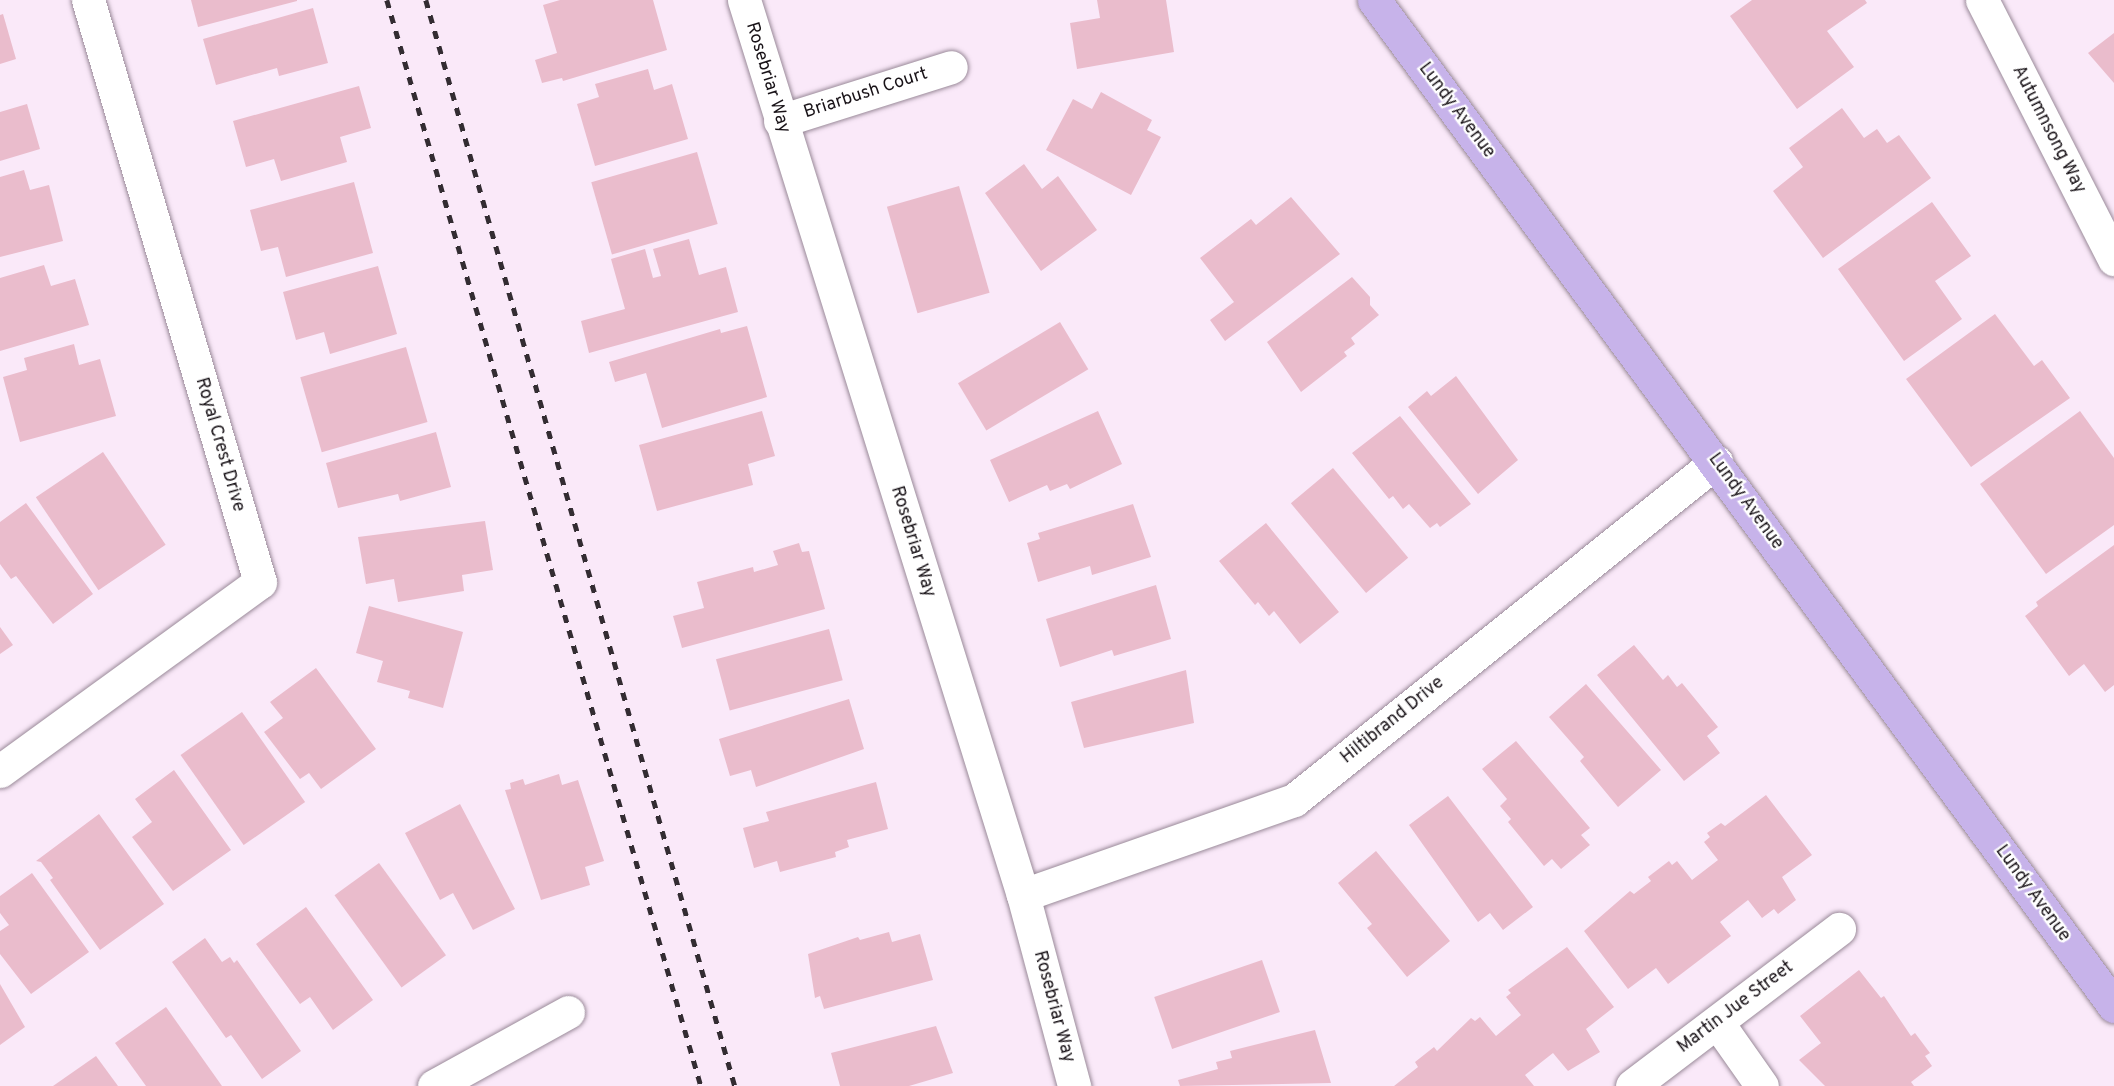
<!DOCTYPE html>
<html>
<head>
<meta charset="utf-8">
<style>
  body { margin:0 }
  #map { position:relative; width:2114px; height:1086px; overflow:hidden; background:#fae9f9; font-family:Overpass,sans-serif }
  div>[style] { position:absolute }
  .building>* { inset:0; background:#eabccc; transform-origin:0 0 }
  .roads { filter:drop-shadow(0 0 2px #9a8a99) drop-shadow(0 0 2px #9a8a99) }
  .minor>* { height:33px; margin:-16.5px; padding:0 16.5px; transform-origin:16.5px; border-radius:16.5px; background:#fff }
  .major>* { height:33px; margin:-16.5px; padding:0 16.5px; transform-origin:16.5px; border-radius:16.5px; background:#c7b3ea }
  .rail>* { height:4.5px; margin-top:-2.25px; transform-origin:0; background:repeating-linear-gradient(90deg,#332c32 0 8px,transparent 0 16px) }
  span { translate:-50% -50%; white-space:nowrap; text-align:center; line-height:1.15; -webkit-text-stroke:4.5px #fff; paint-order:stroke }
  .street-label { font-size:18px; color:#181217 }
</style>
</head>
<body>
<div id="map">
  <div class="building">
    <i style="clip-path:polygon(191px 0,297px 0,297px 1px,198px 27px)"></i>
    <i style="clip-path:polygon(560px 0,653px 0,667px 50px,563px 81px,562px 78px,542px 83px,535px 60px,557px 53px,543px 5px)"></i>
    <i style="clip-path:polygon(1097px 0,1166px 0,1174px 52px,1077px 69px,1070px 23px,1100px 18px)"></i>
    <i style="clip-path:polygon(1752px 0,1865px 0,1867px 3px,1827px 31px,1854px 67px,1797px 109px,1730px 16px)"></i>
    <i style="clip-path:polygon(313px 8px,328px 63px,279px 76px,277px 68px,216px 85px,203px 39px)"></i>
    <i style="clip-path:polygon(3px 14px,16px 59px,0 64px,0 15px)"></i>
    <i style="clip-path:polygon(2114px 33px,2114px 83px,2088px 53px)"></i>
    <i style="clip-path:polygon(648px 69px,654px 90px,672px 84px,688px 139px,595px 166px,577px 104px,599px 97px,595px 84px)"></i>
    <i style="clip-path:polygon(359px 86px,371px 128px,340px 137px,347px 162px,281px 181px,274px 159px,246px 167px,233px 121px)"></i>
    <i style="clip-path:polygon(1101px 92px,1152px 120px,1147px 130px,1161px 137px,1131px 195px,1046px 150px,1073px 99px,1092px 109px)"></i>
    <i style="clip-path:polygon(27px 104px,40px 149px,0 161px,0 112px)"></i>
    <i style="clip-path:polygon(1842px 108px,1864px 138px,1877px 129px,1887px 143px,1899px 135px,1931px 178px,1823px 258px,1773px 191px,1803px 167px,1789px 148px)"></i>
    <i style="left:697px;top:152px;width:75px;height:110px;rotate:74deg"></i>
    <i style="clip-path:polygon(1024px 164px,1042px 189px,1058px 176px,1097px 230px,1041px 271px,985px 193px)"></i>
    <i style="clip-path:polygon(24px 170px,30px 190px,49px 185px,63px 241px,0 257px,0 177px)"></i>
    <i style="clip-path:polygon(354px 182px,373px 253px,286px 277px,278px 247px,261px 251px,250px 210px)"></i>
    <i style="left:959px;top:186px;width:111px;height:75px;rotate:74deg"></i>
    <i style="clip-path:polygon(1291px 197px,1340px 254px,1225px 341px,1210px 320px,1234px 302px,1200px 258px,1251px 219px,1256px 225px)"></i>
    <i style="clip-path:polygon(1932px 202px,1971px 256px,1935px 281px,1962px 319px,1904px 361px,1838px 269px)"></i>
    <i style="clip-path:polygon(689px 239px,699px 275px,726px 267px,738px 312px,589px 353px,581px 321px,625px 309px,611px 259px,645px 249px,653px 278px,661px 276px,653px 249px)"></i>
    <i style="clip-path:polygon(44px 265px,51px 286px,75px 279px,89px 325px,0 351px,0 278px)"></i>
    <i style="clip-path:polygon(378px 266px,397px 334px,330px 354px,324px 332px,296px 340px,283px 292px)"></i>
    <i style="clip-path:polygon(1352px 277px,1370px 297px,1370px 305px,1379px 315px,1351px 338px,1355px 344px,1344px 352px,1347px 356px,1301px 392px,1267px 342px)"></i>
    <i style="clip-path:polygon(1995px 314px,2034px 366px,2042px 360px,2070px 398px,1971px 467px,1906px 379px)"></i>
    <i style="left:1060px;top:322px;width:55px;height:119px;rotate:59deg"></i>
    <i style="clip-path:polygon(747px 326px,767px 397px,662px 428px,646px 373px,615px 382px,609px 362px,720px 329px,721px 333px)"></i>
    <i style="clip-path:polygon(74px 344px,79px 365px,100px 359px,116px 416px,20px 442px,3px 377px,27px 370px,24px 358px)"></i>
    <i style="left:406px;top:347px;width:78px;height:110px;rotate:74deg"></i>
    <i style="clip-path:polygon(1456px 376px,1518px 460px,1478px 494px,1408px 407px,1427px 391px,1431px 396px)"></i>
    <i style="clip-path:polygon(762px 411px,775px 456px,748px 464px,753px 485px,657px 511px,639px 445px)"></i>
    <i style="clip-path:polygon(1098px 411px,1122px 464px,1070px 489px,1067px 484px,1050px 491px,1047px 485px,1009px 502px,990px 460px)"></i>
    <i style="clip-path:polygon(2080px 411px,2114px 458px,2114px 525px,2046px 574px,1980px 484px)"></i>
    <i style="clip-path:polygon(1400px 416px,1471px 504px,1440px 527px,1437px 523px,1430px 528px,1409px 504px,1403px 509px,1393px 496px,1389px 499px,1352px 453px)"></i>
    <i style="clip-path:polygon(436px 432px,451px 487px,400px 501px,398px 494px,338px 508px,326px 463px)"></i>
    <i style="left:103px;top:452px;width:112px;height:81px;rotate:56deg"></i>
    <i style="left:1333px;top:468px;width:117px;height:55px;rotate:50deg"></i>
    <i style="clip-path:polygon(26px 503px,93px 594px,53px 624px,16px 576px,11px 579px,0 564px,0 522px)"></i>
    <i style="clip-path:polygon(1133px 504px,1151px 557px,1092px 575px,1090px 566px,1038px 582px,1027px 543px,1040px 539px,1038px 533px)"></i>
    <i style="clip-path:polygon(485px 521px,493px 570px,462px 575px,464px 591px,398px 602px,394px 579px,366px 584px,358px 537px)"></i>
    <i style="clip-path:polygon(1266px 523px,1339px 612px,1300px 644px,1274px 611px,1269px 616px,1258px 602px,1255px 605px,1219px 561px)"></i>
    <i style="clip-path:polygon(799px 543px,802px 552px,809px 551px,825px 609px,682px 648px,673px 616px,704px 608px,697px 582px,753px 567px,754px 572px,778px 565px,773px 551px)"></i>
    <i style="clip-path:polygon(2114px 545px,2114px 685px,2105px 692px,2084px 664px,2069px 676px,2025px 616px,2038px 606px,2036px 602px)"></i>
    <i style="clip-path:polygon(1156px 585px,1171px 639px,1114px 656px,1112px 650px,1060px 667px,1046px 619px)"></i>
    <i style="clip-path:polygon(369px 606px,463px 632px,443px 708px,408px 698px,410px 691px,377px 682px,383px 661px,356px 653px)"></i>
    <i style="clip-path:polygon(0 627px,13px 645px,0 654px)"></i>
    <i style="left:829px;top:629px;width:53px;height:117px;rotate:75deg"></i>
    <i style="clip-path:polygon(1634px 645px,1663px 680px,1668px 675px,1677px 687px,1682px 683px,1718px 727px,1707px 736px,1720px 753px,1684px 781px,1597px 675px)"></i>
    <i style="clip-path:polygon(316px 668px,376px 749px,321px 789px,309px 773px,300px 779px,264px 732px,283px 718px,270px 702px)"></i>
    <i style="clip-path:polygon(1186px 670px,1194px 723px,1084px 748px,1071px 702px)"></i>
    <i style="clip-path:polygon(1586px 684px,1661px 770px,1618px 807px,1580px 761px,1584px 757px,1549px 717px)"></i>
    <i style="clip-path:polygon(849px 699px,864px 749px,756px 787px,751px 770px,730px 776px,719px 739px)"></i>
    <i style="left:242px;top:712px;width:110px;height:75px;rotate:55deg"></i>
    <i style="clip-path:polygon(1516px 741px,1590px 828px,1581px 835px,1590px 845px,1561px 869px,1552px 859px,1544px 866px,1508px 822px,1511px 819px,1500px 806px,1507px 799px,1482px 769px)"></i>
    <i style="clip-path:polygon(174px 770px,231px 850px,173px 891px,132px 837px,152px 822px,135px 799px)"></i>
    <i style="clip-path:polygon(559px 774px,562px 785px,578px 780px,604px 861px,585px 867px,590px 885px,541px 900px,505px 790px,511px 789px,510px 783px,523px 779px,525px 785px)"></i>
    <i style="clip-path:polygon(876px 782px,888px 829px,847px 840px,849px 847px,835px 852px,836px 857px,780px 872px,777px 861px,754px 868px,743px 828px,769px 821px,766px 812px)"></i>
    <i style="clip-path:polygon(1766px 795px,1812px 855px,1782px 877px,1796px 900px,1778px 914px,1774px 909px,1762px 918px,1748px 900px,1720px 922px,1731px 936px,1668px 984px,1656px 968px,1628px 989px,1584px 931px,1630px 891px,1634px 894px,1651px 881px,1648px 877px,1669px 861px,1672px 865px,1677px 861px,1692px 880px,1718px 860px,1704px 842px,1710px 837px,1707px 833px,1721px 823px,1725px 826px)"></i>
    <i style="clip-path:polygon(1448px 796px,1533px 907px,1503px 930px,1490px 913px,1478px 922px,1409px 825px)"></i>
    <i style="clip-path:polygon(460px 804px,515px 909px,473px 930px,453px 893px,440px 900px,405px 833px)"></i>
    <i style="clip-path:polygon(99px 814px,164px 904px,100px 950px,50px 880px,53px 878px,41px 862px,36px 861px)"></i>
    <i style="clip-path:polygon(1376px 851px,1450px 941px,1407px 977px,1367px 928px,1372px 924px,1338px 883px)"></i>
    <i style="left:379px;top:863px;width:114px;height:55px;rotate:54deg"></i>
    <i style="clip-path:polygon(32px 873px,89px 952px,31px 994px,0 954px,0 931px,9px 925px,0 913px,0 896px)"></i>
    <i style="clip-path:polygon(306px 907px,373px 1000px,333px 1030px,310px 997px,300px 1004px,256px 944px)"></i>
    <i style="clip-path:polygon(889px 932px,892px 942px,920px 934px,933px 980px,824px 1009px,820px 996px,815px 998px,808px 954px,858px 937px,860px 940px)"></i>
    <i style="clip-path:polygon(205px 938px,222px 962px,230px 957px,234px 963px,237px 960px,301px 1051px,262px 1079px,231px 1035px,226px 1038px,172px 962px)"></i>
    <i style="clip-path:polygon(1567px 947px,1614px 1007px,1586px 1029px,1600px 1052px,1568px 1071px,1553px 1053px,1525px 1075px,1534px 1086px,1394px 1086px,1418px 1067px,1415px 1062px,1434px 1047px,1437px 1051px,1471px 1018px,1475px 1021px,1480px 1017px,1496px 1036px,1521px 1015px,1506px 997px,1511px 993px,1508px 990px)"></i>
    <i style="left:1262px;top:960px;width:55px;height:114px;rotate:71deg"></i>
    <i style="clip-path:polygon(1859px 970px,1881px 998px,1884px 996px,1911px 1036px,1915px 1033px,1930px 1053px,1925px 1056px,1932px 1066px,1911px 1082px,1914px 1086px,1825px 1086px,1799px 1060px,1821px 1043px,1800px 1016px)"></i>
    <i style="clip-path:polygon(0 984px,25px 1027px,0 1045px)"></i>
    <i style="clip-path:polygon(166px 1007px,222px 1086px,146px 1086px,115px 1043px)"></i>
    <i style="clip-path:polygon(936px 1026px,953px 1073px,909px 1086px,840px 1086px,831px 1053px)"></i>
    <i style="clip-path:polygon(1315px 1030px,1331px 1083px,1180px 1086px,1178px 1080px,1218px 1069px,1216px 1062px,1232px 1058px,1230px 1051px)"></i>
    <i style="clip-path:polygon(96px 1056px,118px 1086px,53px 1086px)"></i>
  </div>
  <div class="roads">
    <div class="minor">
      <i style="left:744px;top:0;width:937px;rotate:72.69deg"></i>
      <i style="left:1023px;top:895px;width:198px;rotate:75deg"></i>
      <i style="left:1982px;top:0;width:291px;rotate:63deg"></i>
      <i style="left:780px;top:121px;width:179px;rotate:-17.5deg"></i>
      <i style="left:0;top:771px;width:321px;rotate:-36deg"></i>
      <i style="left:260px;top:582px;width:607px;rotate:-106.46deg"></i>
      <i style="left:1023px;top:895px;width:287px;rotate:-19.3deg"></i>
      <i style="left:1294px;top:800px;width:541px;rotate:-38.69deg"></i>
      <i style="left:1717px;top:1022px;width:78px;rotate:54.9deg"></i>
      <i style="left:434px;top:1086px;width:153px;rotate:-28.9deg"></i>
      <i style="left:1632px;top:1086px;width:260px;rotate:-37.2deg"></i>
    </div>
    <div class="major">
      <i style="left:1374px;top:0;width:1249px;rotate:53.66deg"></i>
    </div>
  </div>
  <div class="rail">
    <i style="left:387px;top:0;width:1130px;rotate:73.87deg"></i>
    <i style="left:426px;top:0;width:1129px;rotate:74.12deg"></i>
  </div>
  <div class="street-label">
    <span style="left:767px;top:78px;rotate:73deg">Rosebriar Way</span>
    <span style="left:866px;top:94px;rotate:-18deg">Briarbush Court</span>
    <span style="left:1456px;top:111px;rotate:53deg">Lundy Avenue</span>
    <span style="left:2048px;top:130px;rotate:63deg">Autumnsong Way</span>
    <span style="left:219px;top:445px;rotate:74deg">Royal Crest Drive</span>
    <span style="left:1745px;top:502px;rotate:54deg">Lundy Avenue</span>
    <span style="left:912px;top:542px;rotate:73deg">Rosebriar Way</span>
    <span style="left:1393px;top:721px;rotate:-39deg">Hiltibrand Drive</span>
    <span style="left:2032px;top:894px;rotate:54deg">Lundy Avenue</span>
    <span style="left:1053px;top:1007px;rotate:75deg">Rosebriar Way</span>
    <span style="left:1736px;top:1008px;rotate:-37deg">Martin Jue Street</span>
  </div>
</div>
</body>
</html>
